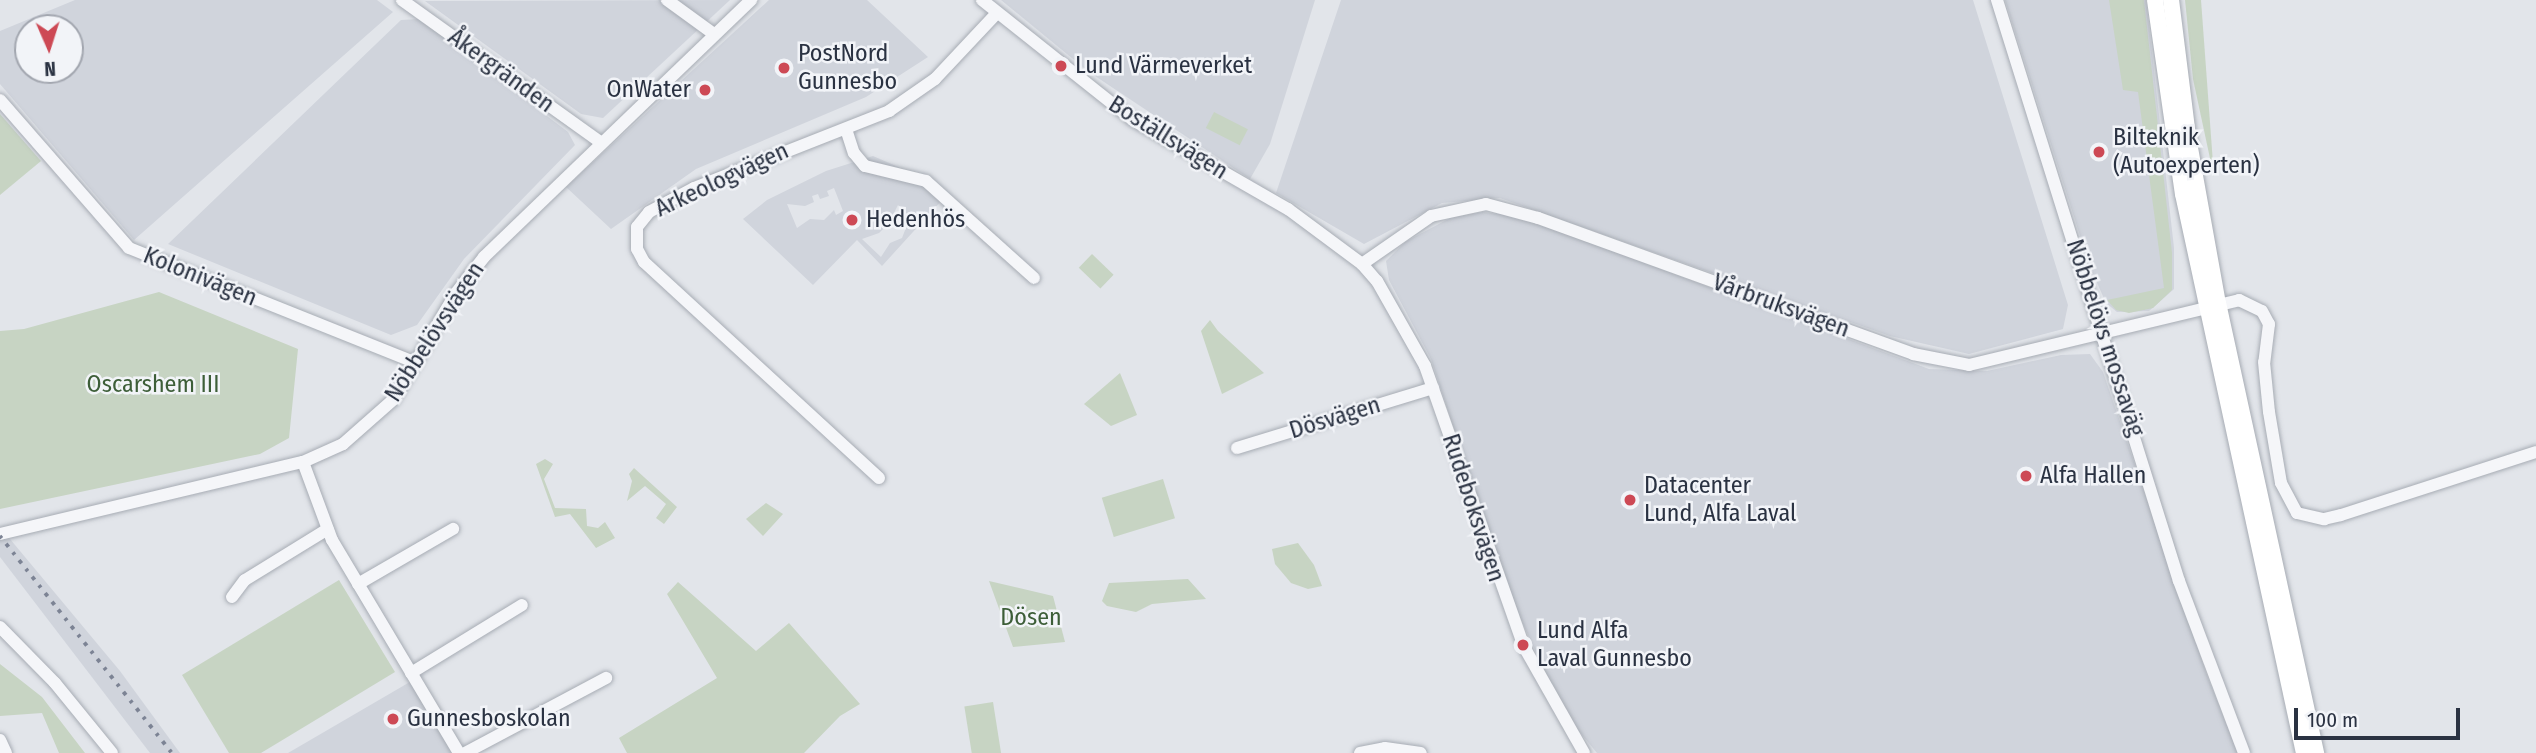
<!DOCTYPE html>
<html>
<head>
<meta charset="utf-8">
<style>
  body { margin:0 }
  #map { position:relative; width:2536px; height:753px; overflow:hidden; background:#e2e5ea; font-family:"Fira Sans Condensed",sans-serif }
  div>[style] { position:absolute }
  .built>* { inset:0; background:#d0d4dc }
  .green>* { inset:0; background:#c7d4c3; transform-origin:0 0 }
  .roads { filter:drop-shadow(0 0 2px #a7acb4) drop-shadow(0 0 2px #a7acb4) }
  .minor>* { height:12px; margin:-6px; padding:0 6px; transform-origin:6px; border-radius:6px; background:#f5f6f9 }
  .major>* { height:16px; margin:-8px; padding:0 8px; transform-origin:8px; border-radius:8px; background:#fff }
  .rail>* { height:3.5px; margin-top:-1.75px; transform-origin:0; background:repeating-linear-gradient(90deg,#7c8394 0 3.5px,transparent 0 10.5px) }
  .dots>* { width:19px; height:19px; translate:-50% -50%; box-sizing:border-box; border:4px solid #f2f4f8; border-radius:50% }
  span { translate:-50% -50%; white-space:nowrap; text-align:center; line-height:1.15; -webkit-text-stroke:5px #f2f4f8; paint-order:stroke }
  .poi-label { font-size:24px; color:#2a3242 }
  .left { translate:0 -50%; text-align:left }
  .right { translate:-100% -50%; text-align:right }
  .street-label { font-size:24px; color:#2a3242 }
  .park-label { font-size:24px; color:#3d5e38 }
  .north { position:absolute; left:14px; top:14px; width:70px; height:70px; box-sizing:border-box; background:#f2f4f8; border:2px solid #a2a6af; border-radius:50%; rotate:177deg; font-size:19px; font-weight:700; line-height:28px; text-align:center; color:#2a3242 }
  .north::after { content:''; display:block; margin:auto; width:24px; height:32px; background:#cd4955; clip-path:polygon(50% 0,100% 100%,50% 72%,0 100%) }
  .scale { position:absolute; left:2294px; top:708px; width:166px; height:32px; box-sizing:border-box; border:4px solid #2a3242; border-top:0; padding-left:9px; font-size:21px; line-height:24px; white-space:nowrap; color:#2a3242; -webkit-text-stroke:5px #f2f4f8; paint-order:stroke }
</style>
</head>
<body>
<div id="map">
  <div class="built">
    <i style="clip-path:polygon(evenodd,75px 0,377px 0,393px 12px,134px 240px,0 84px,0 31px,75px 0,28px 28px,70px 28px,70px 70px,28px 70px,28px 28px)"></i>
    <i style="clip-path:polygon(730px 0,603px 118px,581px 114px,425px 1px)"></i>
    <i style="clip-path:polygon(769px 0,867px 0,928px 57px,866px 97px,696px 169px,611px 229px,566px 187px)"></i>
    <i style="clip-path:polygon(1001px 0,1315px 0,1270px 144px,1250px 179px,1089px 72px)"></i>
    <i style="clip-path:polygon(1341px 0,1973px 0,2068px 305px,2063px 329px,1969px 354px,1890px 336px,1500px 198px,1442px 203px,1364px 244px,1276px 193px)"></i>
    <i style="clip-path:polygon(2005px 0,2146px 0,2174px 248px,2174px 289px,2149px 311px,2117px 312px,2106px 303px,2090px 267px)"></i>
    <i style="clip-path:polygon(419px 19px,568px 132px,575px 145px,464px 259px,417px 325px,391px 335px,168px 244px,401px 20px)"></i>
    <i style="clip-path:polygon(evenodd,873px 156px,903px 169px,943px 199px,882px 266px,857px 240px,813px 285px,743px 219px,767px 200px,826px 171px,873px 156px,834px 188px,843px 211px,836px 215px,834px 210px,824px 220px,810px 219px,797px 228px,787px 204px,805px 206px,814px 202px,812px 196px,818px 194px,820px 199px,829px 196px,827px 191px,834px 188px,873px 156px,898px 205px,916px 223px,911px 228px,907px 225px,902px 238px,890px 243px,881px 257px,862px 239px,879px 233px,886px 226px,882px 221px,886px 217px,890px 221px,898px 205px)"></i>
    <i style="clip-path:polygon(1483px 212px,1521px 217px,1929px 369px,1987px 371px,2061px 355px,2090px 354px,2103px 372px,2208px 678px,2238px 753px,1597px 753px,1564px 713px,1505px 585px,1431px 359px,1389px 280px,1386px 261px,1405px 242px,1452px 217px)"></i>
    <i style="clip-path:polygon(0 527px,120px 671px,180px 753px,150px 753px,0 557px)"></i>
    <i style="clip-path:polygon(415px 679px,459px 753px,288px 753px)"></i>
  </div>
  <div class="green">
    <i style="clip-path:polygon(2109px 0,2144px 0,2172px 253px,2172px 290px,2153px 308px,2129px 313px,2116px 310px,2107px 300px,2164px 288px,2138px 92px,2123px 90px)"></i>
    <i style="clip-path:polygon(2185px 0,2201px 0,2214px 177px,2193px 79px)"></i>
    <i style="left:1214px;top:112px;width:38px;height:18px;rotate:27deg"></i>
    <i style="clip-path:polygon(0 114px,41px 161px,0 195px)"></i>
    <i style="left:1092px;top:254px;width:30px;height:19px;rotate:44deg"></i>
    <i style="clip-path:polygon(159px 292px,298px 349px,289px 438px,260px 454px,0 509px,0 331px,24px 329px)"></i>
    <i style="clip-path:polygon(1210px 320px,1218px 331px,1264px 373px,1222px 394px,1201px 331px)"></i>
    <i style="clip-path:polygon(1120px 373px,1137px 415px,1111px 426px,1084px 404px)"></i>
    <i style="clip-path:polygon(545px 459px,553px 464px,544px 479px,555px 508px,586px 509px,587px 526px,598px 528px,605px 522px,615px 538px,596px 548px,570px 514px,555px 517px,536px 464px)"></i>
    <i style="clip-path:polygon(634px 468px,677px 507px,664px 524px,656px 518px,666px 504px,645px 486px,627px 501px,632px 481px,629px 474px)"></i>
    <i style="left:1163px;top:479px;width:41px;height:64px;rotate:73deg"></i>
    <i style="clip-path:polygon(766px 503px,783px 514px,763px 536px,746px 519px)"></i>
    <i style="clip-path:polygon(1298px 543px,1314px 565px,1322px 586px,1308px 589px,1291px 583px,1275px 564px,1272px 549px)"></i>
    <i style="clip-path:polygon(1188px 579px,1206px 599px,1152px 604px,1136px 612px,1107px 606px,1102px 601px,1109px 583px)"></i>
    <i style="clip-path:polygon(339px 580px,395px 672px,261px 753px,229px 753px,182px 675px)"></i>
    <i style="clip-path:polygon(989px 581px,1053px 596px,1065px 642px,1013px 647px)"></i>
    <i style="clip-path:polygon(678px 582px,756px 651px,789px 623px,860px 704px,840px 716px,804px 753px,627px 753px,619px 738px,717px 678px,667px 594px)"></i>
    <i style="clip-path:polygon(0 664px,42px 697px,85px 753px,59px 753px,42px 713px,0 716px)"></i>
    <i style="left:993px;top:702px;width:52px;height:29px;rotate:81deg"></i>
  </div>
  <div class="roads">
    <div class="minor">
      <i style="left:402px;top:0;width:244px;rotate:35.6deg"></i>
      <i style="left:667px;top:0;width:58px;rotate:35.9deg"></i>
      <i style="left:982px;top:0;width:193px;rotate:38.5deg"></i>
      <i style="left:1133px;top:120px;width:179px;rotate:29.9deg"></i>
      <i style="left:1288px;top:209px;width:92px;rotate:36.6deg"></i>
      <i style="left:1362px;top:264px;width:23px;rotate:49deg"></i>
      <i style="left:1377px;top:281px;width:98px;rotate:60.5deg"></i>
      <i style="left:1425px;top:366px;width:296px;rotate:70.6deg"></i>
      <i style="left:1523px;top:645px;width:124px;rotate:60.5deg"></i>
      <i style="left:1997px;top:0;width:609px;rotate:72.61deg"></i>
      <i style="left:2179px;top:581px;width:184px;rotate:69.3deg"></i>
      <i style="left:0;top:100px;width:196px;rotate:48.9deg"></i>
      <i style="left:129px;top:248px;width:309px;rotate:21.8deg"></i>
      <i style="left:846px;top:129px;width:25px;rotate:72deg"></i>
      <i style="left:854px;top:153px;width:17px;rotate:50deg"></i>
      <i style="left:865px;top:166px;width:63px;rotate:13.8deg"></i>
      <i style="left:926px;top:181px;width:145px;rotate:41.9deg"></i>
      <i style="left:1362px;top:264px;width:84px;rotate:-34.8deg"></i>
      <i style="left:1431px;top:216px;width:56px;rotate:-12.3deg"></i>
      <i style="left:1486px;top:204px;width:54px;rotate:15.1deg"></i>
      <i style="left:1538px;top:218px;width:399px;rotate:19.9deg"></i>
      <i style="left:1913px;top:354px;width:57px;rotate:11.1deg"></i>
      <i style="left:1969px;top:365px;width:278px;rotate:-13.5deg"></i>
      <i style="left:2239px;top:300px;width:25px;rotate:26deg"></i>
      <i style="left:2262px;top:311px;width:15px;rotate:62deg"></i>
      <i style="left:2269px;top:324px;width:38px;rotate:97deg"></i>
      <i style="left:2264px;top:362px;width:50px;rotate:84.3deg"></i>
      <i style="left:2269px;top:412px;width:72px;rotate:80.4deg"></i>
      <i style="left:2281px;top:483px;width:34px;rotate:62deg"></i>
      <i style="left:2297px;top:513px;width:28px;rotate:13deg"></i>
      <i style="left:2324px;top:519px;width:17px;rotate:-13deg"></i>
      <i style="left:2341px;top:515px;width:205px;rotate:-17.9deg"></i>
      <i style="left:1237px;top:448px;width:205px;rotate:-17deg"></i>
      <i style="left:303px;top:462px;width:83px;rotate:69.6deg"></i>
      <i style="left:332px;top:540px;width:248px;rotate:59.2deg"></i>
      <i style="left:879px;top:478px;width:319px;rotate:-137.4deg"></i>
      <i style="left:644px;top:262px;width:15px;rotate:-118deg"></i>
      <i style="left:637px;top:249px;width:22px;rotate:-90deg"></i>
      <i style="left:637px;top:227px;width:19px;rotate:-51deg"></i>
      <i style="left:649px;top:212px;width:51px;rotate:-28.1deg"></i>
      <i style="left:694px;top:188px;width:210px;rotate:-21.5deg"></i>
      <i style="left:889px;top:111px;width:56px;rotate:-34.8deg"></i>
      <i style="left:935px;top:79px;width:91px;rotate:-46.8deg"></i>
      <i style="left:0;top:534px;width:311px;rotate:-13.4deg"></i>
      <i style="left:303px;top:462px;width:44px;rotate:-24.2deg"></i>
      <i style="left:343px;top:444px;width:68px;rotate:-41.4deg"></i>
      <i style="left:394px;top:399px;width:123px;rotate:-59.7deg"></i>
      <i style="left:456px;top:293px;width:46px;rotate:-52.1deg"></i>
      <i style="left:484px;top:257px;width:371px;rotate:-43.9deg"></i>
      <i style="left:358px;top:584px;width:110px;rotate:-30.1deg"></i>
      <i style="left:232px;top:597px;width:21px;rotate:-53deg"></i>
      <i style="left:245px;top:580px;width:97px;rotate:-31.6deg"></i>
      <i style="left:0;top:627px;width:78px;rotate:45.5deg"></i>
      <i style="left:55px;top:683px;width:90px;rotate:50.8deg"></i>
      <i style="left:411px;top:673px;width:130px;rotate:-31.5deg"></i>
      <i style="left:0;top:740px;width:14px;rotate:65deg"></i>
      <i style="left:465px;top:753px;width:160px;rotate:-28deg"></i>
      <i style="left:1360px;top:753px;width:25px;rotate:-11deg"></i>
      <i style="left:1385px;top:748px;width:36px;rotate:8deg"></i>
    </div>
    <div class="major">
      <i style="left:2155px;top:0;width:196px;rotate:81.8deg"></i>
      <i style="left:2183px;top:194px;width:572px;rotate:77.79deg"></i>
      <i style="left:2171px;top:0;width:138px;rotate:82.9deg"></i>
      <i style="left:2188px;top:137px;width:169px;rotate:79.8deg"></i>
      <i style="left:2218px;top:303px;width:461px;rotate:77.7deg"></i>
    </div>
  </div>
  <div class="rail">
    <i style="left:0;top:536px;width:277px;rotate:51.6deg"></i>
  </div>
  <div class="dots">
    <i style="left:1061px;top:66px;background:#cd4955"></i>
    <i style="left:784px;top:68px;background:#cd4955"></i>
    <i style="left:705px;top:90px;background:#cd4955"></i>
    <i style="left:2099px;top:152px;background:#cd4955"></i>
    <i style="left:852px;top:220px;background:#cd4955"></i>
    <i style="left:2026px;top:476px;background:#cd4955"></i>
    <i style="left:1630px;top:500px;background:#cd4955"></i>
    <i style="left:1523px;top:645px;background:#cd4955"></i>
    <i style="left:393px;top:719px;background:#cd4955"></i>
  </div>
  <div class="poi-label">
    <span class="left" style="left:798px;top:68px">PostNord<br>Gunnesbo</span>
    <span class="left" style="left:1075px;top:66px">Lund Värmeverket</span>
    <span class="right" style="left:691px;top:90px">OnWater</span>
    <span class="left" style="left:2113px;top:152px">Bilteknik<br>(Autoexperten)</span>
    <span class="left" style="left:866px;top:220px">Hedenhös</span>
    <span class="left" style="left:2040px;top:476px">Alfa Hallen</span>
    <span class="left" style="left:1644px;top:500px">Datacenter<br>Lund, Alfa Laval</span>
    <span class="left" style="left:1537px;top:645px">Lund Alfa<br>Laval Gunnesbo</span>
    <span class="left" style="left:407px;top:719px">Gunnesboskolan</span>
  </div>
  <div class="street-label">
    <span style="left:501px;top:71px;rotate:36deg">Åkergränden</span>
    <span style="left:1168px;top:138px;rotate:32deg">Boställsvägen</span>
    <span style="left:722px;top:180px;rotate:-25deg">Arkeologvägen</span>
    <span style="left:200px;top:277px;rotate:22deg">Kolonivägen</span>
    <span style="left:1781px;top:306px;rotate:20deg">Vårbruksvägen</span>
    <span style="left:435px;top:332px;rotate:-57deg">Nöbbelövsvägen</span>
    <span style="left:2105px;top:338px;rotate:72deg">Nöbbelövs mossaväg</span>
    <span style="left:1335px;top:418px;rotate:-17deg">Dösvägen</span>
    <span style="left:1473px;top:508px;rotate:72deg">Rudeboksvägen</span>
  </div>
  <div class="park-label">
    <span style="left:153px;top:385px">Oscarshem III</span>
    <span style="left:1031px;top:618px">Dösen</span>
  </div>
  <div class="north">N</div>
  <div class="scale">100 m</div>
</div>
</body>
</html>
